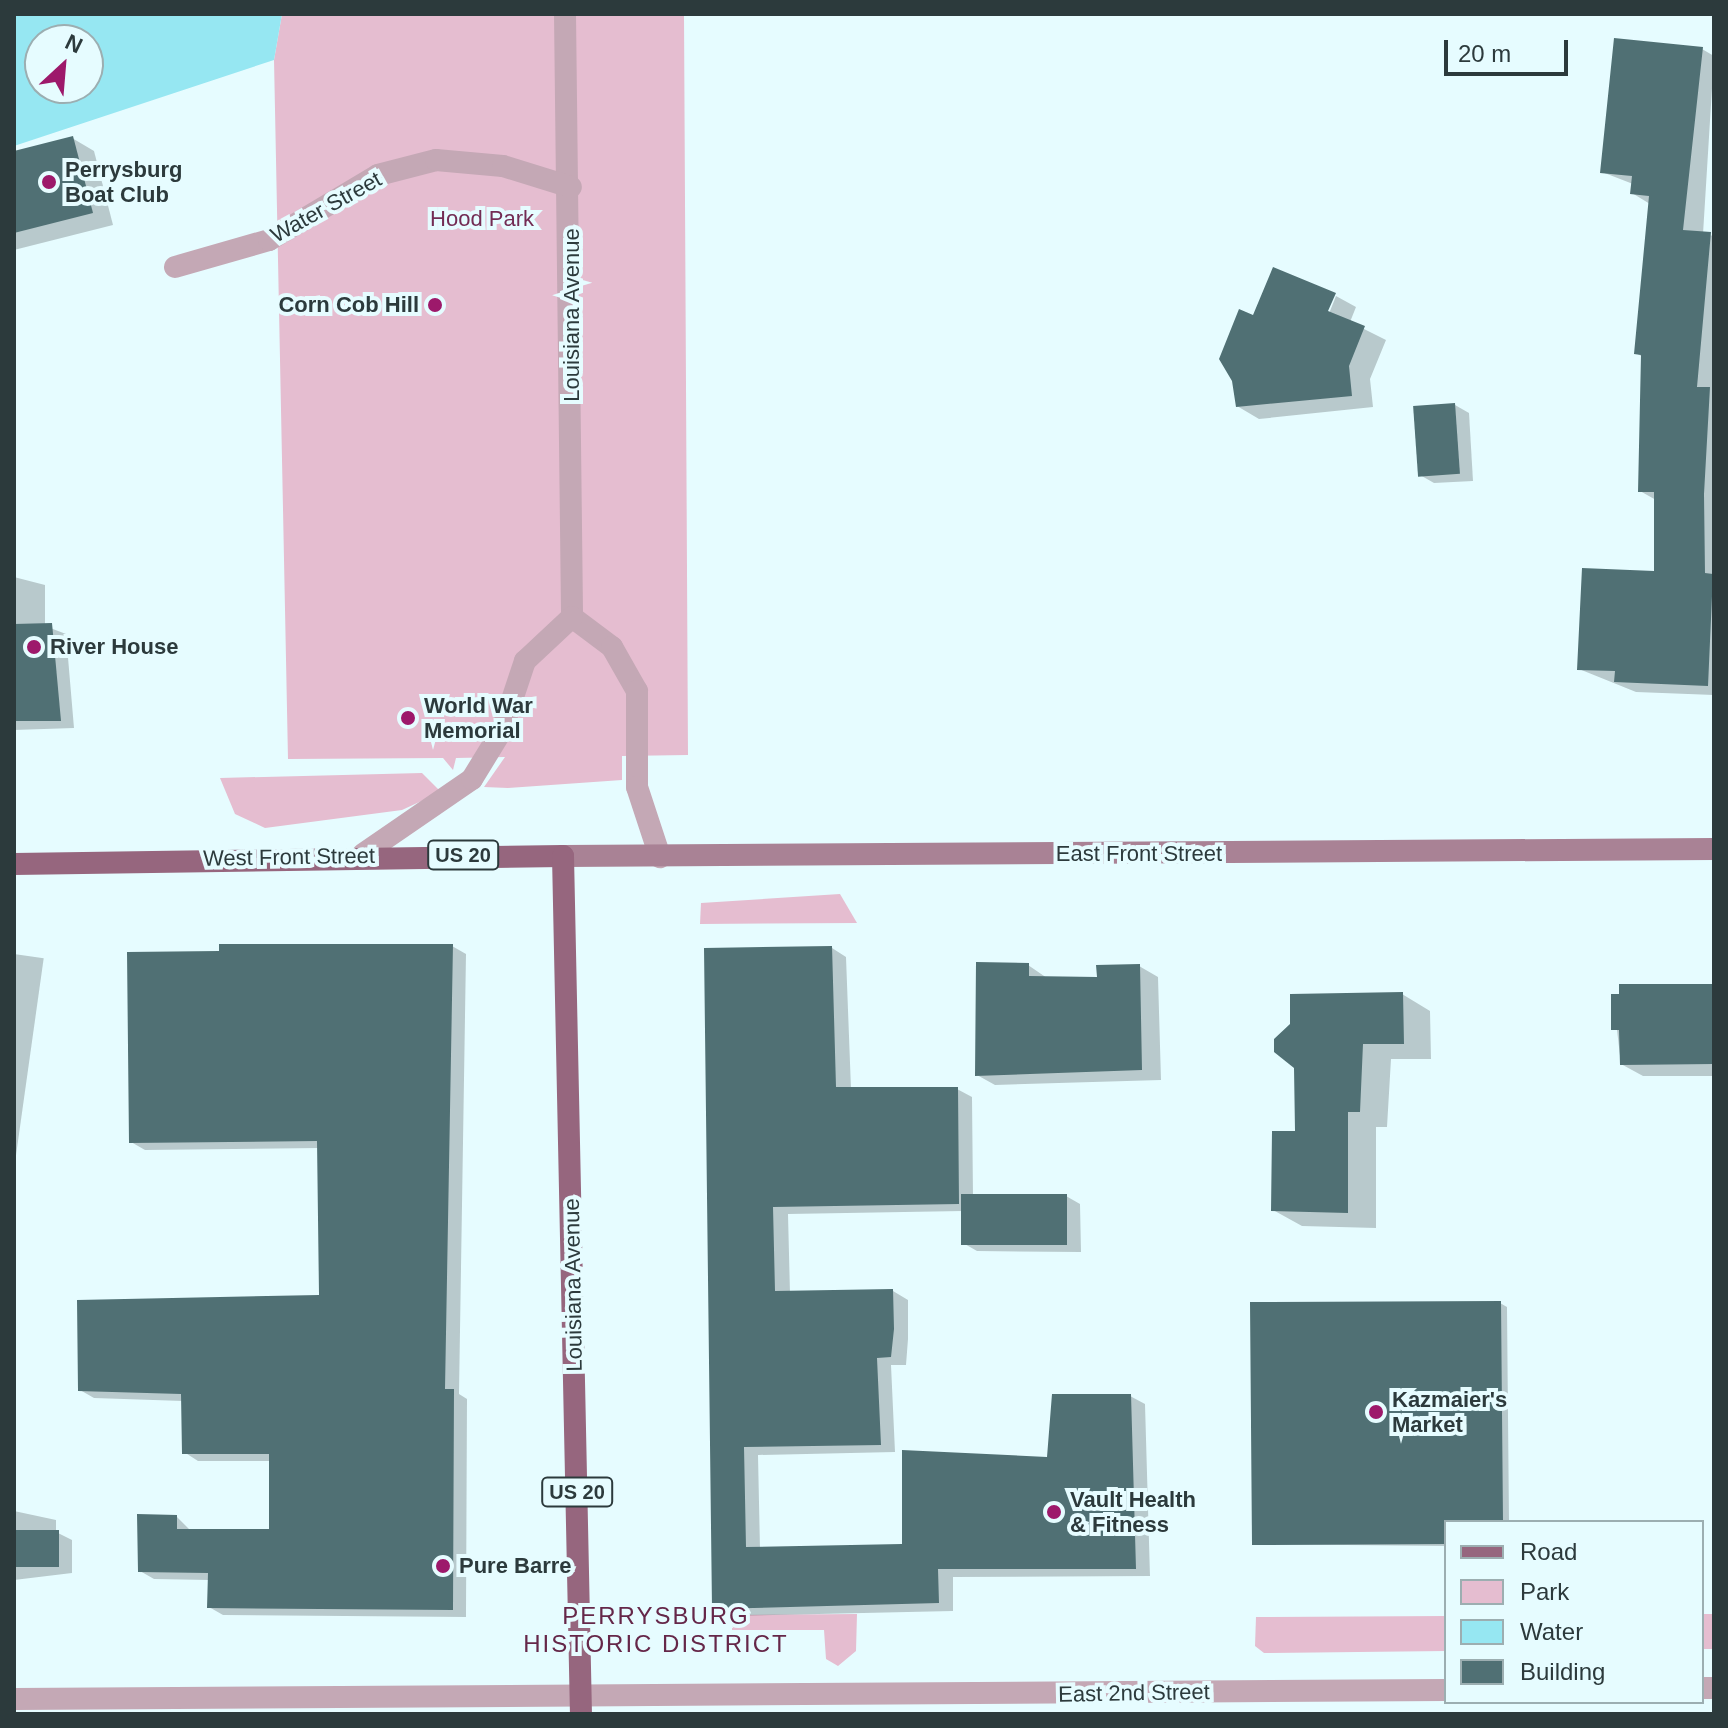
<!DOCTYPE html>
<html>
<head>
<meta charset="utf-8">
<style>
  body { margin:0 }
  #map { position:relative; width:1728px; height:1728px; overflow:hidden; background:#e6fcff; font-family:Arial,sans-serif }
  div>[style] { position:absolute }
  .green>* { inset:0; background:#e5bdd0; transform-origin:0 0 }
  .water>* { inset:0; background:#96e7f2 }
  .shadow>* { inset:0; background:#0003; transform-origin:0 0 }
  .building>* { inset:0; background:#507074; transform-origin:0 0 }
  .minor>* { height:22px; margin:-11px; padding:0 11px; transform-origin:11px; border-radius:11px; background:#c4a8b5 }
  .secondary>* { height:22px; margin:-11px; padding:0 11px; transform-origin:11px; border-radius:11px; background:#a98295 }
  .primary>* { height:22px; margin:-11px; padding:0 11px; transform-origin:11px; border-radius:11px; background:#96667e }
  .dots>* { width:22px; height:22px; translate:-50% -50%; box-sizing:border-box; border:4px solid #e6fcff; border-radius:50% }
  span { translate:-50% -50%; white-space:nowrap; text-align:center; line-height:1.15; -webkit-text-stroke:8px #e6fcff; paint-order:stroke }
  .shield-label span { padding:2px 6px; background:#e6fcff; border:2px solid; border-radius:6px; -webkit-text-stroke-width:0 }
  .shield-label { font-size:20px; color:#2c3a3c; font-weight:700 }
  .poi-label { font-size:22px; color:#2c3a3c; font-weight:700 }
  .left { translate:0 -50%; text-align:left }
  .right { translate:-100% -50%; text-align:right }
  .street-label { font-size:22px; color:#2c3a3c }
  .park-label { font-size:22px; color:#732c54 }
  .neighbourhood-label { font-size:24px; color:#652749; letter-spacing:2px }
  .frame { position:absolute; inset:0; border:16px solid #2c3a3c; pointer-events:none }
  .legend { position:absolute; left:1444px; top:1520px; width:260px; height:184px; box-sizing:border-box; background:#e6fcff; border:2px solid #9caeb1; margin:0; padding:10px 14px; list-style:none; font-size:24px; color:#2c3a3c }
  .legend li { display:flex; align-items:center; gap:16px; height:40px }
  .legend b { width:40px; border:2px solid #9caeb1 }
  .north { position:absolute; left:24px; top:24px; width:80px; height:80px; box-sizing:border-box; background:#e6fcff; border:2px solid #9caeb1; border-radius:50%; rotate:26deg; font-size:22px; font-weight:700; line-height:32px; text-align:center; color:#2c3a3c }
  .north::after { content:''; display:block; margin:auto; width:28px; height:36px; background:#9d196b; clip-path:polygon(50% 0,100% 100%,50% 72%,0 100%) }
  .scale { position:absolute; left:1444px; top:40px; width:124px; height:36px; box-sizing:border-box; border:4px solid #2c3a3c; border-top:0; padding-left:10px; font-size:24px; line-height:28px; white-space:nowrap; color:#2c3a3c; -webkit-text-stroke:6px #e6fcff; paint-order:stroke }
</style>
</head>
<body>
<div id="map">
  <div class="green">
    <i style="clip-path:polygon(282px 14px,684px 14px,688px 755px,622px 756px,622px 780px,508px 788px,484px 787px,505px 757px,456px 758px,453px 770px,443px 758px,288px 759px,274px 60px)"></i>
    <i style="clip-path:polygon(422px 773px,441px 792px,402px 810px,265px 828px,235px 814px,220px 778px)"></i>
    <i style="clip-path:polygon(840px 894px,857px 923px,700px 924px,701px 903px)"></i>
    <i style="clip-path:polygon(857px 1614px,856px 1651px,838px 1666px,826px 1659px,824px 1630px,732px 1630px,732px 1615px)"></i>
    <i style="left:1702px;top:1614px;width:12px;height:35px"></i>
    <i style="clip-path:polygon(1446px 1616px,1446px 1651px,1264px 1653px,1255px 1646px,1256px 1617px)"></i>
  </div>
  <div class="water">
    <i style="clip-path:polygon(evenodd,14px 14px,282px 14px,274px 60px,14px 146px,14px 14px,40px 40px,88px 40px,88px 88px,40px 88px,40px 40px)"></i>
  </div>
  <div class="shadow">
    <i style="clip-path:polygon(1702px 49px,1714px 56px,1703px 234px,1714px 236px,1714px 695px,1636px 692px,1579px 669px,1656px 573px,1656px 500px,1640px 491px,1643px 357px,1636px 353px,1650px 204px,1632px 193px,1633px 184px,1602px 172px)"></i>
    <i style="clip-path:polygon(72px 138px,94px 151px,113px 225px,14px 250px,14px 153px)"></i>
    <i style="clip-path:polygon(1336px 296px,1356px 307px,1350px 322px,1386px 340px,1370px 379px,1373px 407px,1259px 419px,1237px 406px,1254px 318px,1326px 321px)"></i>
    <i style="clip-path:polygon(1455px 405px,1469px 413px,1473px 481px,1434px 483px,1420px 475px)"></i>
    <i style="clip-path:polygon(14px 577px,45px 585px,45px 626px,66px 634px,74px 728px,14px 730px)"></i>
    <i style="clip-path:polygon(452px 946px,466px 954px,459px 1394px,467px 1399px,466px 1617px,223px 1615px,209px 1607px,209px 1580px,154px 1579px,140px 1571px,177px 1517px,191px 1531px,271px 1531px,271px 1461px,198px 1461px,184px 1452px,183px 1401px,94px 1398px,80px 1390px,321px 1297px,319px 1148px,145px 1150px,131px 1142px)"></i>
    <i style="clip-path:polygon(832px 948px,846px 957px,851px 1089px,957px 1089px,972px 1097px,973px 1197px,1066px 1196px,1080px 1204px,1081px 1252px,977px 1251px,963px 1243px,963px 1211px,788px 1214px,790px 1293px,893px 1291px,908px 1300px,908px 1339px,906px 1365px,891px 1365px,895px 1452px,758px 1455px,760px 1549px,904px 1546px,1049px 1459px,1130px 1396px,1145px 1404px,1150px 1576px,953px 1577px,953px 1611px,728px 1616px,714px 1608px,706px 950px)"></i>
    <i style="left:14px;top:954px;width:30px;height:306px;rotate:8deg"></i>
    <i style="clip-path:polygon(1028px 965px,1047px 978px,1099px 979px,1139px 966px,1158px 977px,1161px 1080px,995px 1085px,977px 1075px)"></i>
    <i style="clip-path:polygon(1714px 986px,1714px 1076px,1643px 1076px,1621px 1064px,1613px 996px)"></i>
    <i style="clip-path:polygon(1402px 994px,1430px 1011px,1431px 1059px,1391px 1059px,1387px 1127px,1376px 1127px,1376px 1228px,1302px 1226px,1273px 1210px,1297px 1132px,1296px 1067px)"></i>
    <i style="clip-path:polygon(1500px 1303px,1507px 1307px,1509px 1522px,1446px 1522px,1446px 1546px,1254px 1544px)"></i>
    <i style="clip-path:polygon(14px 1511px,56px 1520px,56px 1532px,72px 1540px,72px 1573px,14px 1580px)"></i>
  </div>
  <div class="building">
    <i style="clip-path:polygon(1614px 38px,1703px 47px,1683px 230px,1711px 232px,1697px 387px,1710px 387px,1704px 494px,1705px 573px,1713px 574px,1708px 686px,1614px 682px,1615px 671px,1577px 670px,1582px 568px,1654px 571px,1654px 492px,1638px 492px,1641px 355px,1634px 354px,1649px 196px,1630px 194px,1632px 176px,1600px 173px)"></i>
    <i style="clip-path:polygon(73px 136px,93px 213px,14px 233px,14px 151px)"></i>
    <i style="clip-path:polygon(1273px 267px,1336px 293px,1328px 311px,1365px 326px,1349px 366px,1352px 396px,1236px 407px,1232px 381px,1219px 359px,1239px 309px,1253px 315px)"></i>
    <i style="left:1455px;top:403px;width:71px;height:42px;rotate:86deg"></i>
    <i style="clip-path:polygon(52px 623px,61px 721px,14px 721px,14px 624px)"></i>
    <i style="clip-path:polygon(219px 944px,453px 944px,445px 1389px,454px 1389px,453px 1610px,207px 1608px,208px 1573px,138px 1572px,137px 1514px,177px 1515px,177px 1529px,269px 1529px,269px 1454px,182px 1454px,181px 1394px,78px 1391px,77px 1300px,319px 1295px,317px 1141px,129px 1143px,127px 952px,219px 951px)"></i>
    <i style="clip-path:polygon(832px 946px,836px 1087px,958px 1087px,959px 1204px,773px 1207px,775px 1291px,893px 1289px,894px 1329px,891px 1357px,877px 1358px,881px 1445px,744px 1447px,746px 1547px,902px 1544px,902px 1450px,1047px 1457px,1052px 1394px,1131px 1394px,1136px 1569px,938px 1569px,939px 1603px,712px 1609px,704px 948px)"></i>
    <i style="clip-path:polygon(976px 962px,1029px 963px,1029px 976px,1097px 977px,1096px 965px,1140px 964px,1142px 1070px,975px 1076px)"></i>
    <i style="clip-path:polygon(1619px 984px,1714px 984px,1714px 1064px,1620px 1065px,1619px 1030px,1611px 1030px,1611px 994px,1619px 994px)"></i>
    <i style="clip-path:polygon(1403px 992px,1404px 1044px,1363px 1044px,1360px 1112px,1348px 1112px,1348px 1213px,1271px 1211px,1272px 1131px,1295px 1131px,1294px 1068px,1274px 1052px,1274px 1039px,1290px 1024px,1290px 994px)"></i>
    <i style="left:1067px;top:1194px;width:51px;height:106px;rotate:90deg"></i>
    <i style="clip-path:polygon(1501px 1301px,1503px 1522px,1446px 1522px,1446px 1544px,1252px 1545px,1250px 1302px)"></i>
    <i style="left:14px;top:1530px;width:45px;height:37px"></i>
  </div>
  <div class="minor">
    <i style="left:565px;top:14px;width:603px;rotate:89.33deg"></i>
    <i style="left:175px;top:267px;width:98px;rotate:-16deg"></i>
    <i style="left:269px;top:240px;width:127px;rotate:-30.8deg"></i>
    <i style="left:378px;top:175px;width:60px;rotate:-14.5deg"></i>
    <i style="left:436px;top:160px;width:67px;rotate:5.1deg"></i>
    <i style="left:503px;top:166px;width:71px;rotate:17.2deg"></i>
    <i style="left:572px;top:617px;width:50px;rotate:36.9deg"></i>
    <i style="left:612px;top:647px;width:51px;rotate:60.4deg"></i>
    <i style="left:637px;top:691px;width:96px;rotate:90deg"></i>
    <i style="left:637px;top:787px;width:74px;rotate:71.8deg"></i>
    <i style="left:363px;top:854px;width:132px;rotate:-34.5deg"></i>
    <i style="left:472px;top:779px;width:57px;rotate:-58.5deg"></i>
    <i style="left:502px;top:730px;width:73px;rotate:-71.6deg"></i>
    <i style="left:525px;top:661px;width:64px;rotate:-43.1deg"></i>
    <i style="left:1702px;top:1688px;width:12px"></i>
    <i style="left:14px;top:1699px;width:1432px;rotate:-0.36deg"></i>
  </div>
  <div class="secondary">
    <i style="left:563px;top:856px;width:1151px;rotate:-0.35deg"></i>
  </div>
  <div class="primary">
    <i style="left:14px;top:864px;width:549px;rotate:-0.83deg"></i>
    <i style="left:563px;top:856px;width:858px;rotate:88.8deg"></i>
  </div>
  <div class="dots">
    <i style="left:49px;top:182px;background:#9d196b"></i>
    <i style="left:435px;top:305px;background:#9d196b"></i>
    <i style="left:34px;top:647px;background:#9d196b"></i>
    <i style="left:408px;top:718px;background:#9d196b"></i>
    <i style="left:1376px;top:1412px;background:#9d196b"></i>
    <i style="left:1054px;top:1512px;background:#9d196b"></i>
    <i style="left:443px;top:1566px;background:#9d196b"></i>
  </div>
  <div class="shield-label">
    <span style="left:463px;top:855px">US 20</span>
    <span style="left:577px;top:1492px">US 20</span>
  </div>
  <div class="poi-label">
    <span class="left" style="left:65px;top:182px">Perrysburg<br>Boat Club</span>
    <span class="right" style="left:419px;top:305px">Corn Cob Hill</span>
    <span class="left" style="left:50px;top:647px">River House</span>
    <span class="left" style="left:424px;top:718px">World War<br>Memorial</span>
    <span class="left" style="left:1392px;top:1412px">Kazmaier's<br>Market</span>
    <span class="left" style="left:1070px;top:1512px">Vault Health<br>&amp; Fitness</span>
    <span class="left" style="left:459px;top:1566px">Pure Barre</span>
  </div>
  <div class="street-label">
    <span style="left:326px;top:207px;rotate:-29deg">Water Street</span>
    <span style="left:572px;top:315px;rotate:-90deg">Louisiana Avenue</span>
    <span style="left:1139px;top:854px">East Front Street</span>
    <span style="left:289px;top:857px;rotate:-1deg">West Front Street</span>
    <span style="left:573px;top:1285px;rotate:-91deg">Louisiana Avenue</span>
    <span style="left:1134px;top:1693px;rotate:-1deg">East 2nd Street</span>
  </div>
  <div class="park-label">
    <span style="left:482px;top:219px">Hood Park</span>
  </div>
  <div class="neighbourhood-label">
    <span style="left:656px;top:1630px">PERRYSBURG<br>HISTORIC DISTRICT</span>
  </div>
  <div class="frame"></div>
  <ul class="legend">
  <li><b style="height:10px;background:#96667e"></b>Road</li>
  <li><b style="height:22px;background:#e5bdd0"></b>Park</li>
  <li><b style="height:22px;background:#96e7f2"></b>Water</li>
  <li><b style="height:22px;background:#507074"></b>Building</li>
  </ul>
  <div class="north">N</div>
  <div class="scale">20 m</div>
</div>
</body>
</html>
